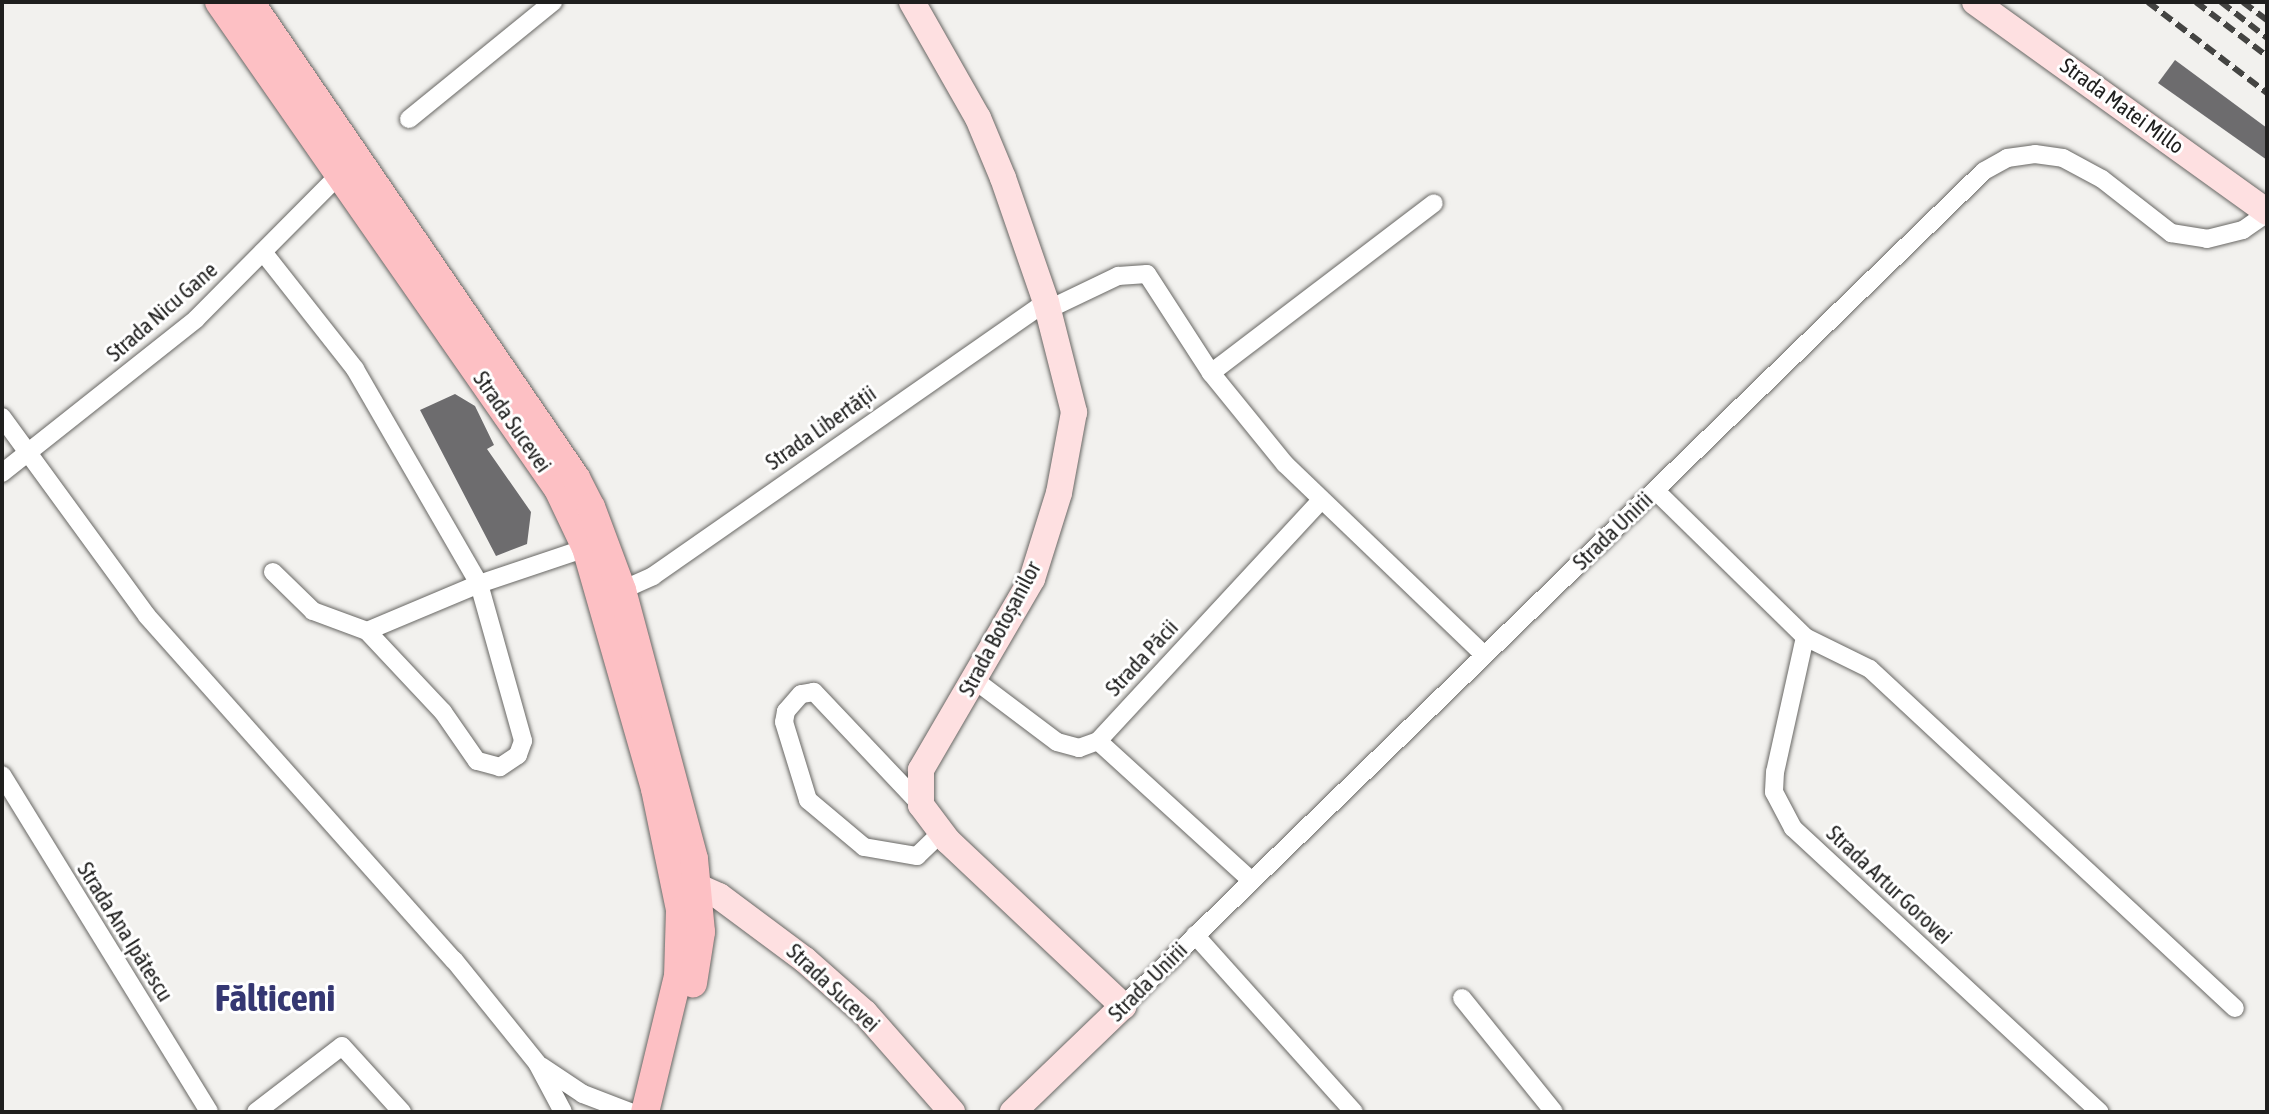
<!DOCTYPE html>
<html>
<head>
<meta charset="utf-8">
<style>
  body { margin:0 }
  #map { position:relative; width:2269px; height:1114px; overflow:hidden; background:#f2f1ee; font-family:"Asap Condensed",sans-serif }
  div>[style] { position:absolute }
  .building>* { inset:0; background:#6d6c6e }
  .roads { filter:drop-shadow(0 0 2px #686764) drop-shadow(0 0 2px #686764) }
  .street>* { height:18px; margin:-9px; padding:0 9px; transform-origin:9px; border-radius:9px; background:#fff }
  .secondary>* { height:26px; margin:-13px; padding:0 13px; transform-origin:13px; border-radius:13px; background:#fee0e1 }
  .primary>* { height:28px; margin:-14px; padding:0 14px; transform-origin:14px; border-radius:14px; background:#fdc0c4 }
  .rail>* { height:6px; margin-top:-3px; transform-origin:0; background:repeating-linear-gradient(90deg,#444442 0 12px,transparent 0 18px) }
  span { translate:-50% -50%; white-space:nowrap; text-align:center; line-height:1.15; -webkit-text-stroke:6px #fff; paint-order:stroke }
  .street-label { font-size:22px; color:#1f1f1e }
  .town-label { font-size:38px; color:#353772; font-weight:700 }
  .frame { position:absolute; inset:0; border:4px solid #1f1f1e; pointer-events:none }
</style>
</head>
<body>
<div id="map">
  <div class="building">
    <i style="clip-path:polygon(2175px 60px,2267px 128px,2267px 160px,2158px 83px)"></i>
    <i style="clip-path:polygon(455px 394px,475px 406px,494px 445px,487px 449px,531px 512px,527px 544px,496px 556px,420px 410px)"></i>
  </div>
  <div class="roads">
    <div class="street">
      <i style="left:409px;top:119px;width:186px;rotate:-39.1deg"></i>
      <i style="left:263px;top:252px;width:149px;rotate:51.8deg"></i>
      <i style="left:355px;top:369px;width:248px;rotate:60deg"></i>
      <i style="left:479px;top:584px;width:163px;rotate:74.3deg"></i>
      <i style="left:523px;top:741px;width:15px;rotate:110deg"></i>
      <i style="left:518px;top:755px;width:22px;rotate:146deg"></i>
      <i style="left:500px;top:767px;width:24px;rotate:-165deg"></i>
      <i style="left:477px;top:761px;width:60px;rotate:-124.8deg"></i>
      <i style="left:443px;top:712px;width:111px;rotate:-133.2deg"></i>
      <i style="left:367px;top:631px;width:58px;rotate:-159.7deg"></i>
      <i style="left:313px;top:611px;width:56px;rotate:-135.7deg"></i>
      <i style="left:1047px;top:310px;width:79px;rotate:-25.6deg"></i>
      <i style="left:1118px;top:276px;width:29px;rotate:-4deg"></i>
      <i style="left:1147px;top:274px;width:118px;rotate:57.1deg"></i>
      <i style="left:1211px;top:373px;width:117px;rotate:50.9deg"></i>
      <i style="left:1285px;top:464px;width:276px;rotate:43.8deg"></i>
      <i style="left:1211px;top:373px;width:280px;rotate:-37.3deg"></i>
      <i style="left:2px;top:417px;width:246px;rotate:53.9deg"></i>
      <i style="left:147px;top:616px;width:461px;rotate:48.3deg"></i>
      <i style="left:454px;top:960px;width:132px;rotate:51.1deg"></i>
      <i style="left:537px;top:1063px;width:55px;rotate:62deg"></i>
      <i style="left:2px;top:473px;width:248px;rotate:-38.4deg"></i>
      <i style="left:196px;top:319px;width:206px;rotate:-45.2deg"></i>
      <i style="left:1656px;top:491px;width:209px;rotate:44.4deg"></i>
      <i style="left:1805px;top:637px;width:138px;rotate:102.5deg"></i>
      <i style="left:1775px;top:772px;width:20px;rotate:93deg"></i>
      <i style="left:1774px;top:792px;width:41px;rotate:62.2deg"></i>
      <i style="left:1793px;top:828px;width:418px;rotate:42.8deg"></i>
      <i style="left:622px;top:590px;width:34px;rotate:-24deg"></i>
      <i style="left:653px;top:576px;width:479px;rotate:-34.9deg"></i>
      <i style="left:367px;top:631px;width:121px;rotate:-22.8deg"></i>
      <i style="left:479px;top:584px;width:113px;rotate:-18.6deg"></i>
      <i style="left:1805px;top:637px;width:72px;rotate:26.2deg"></i>
      <i style="left:1870px;top:669px;width:498px;rotate:42.9deg"></i>
      <i style="left:976px;top:681px;width:101px;rotate:37deg"></i>
      <i style="left:1057px;top:742px;width:23px;rotate:15deg"></i>
      <i style="left:1079px;top:748px;width:20px;rotate:-20deg"></i>
      <i style="left:1098px;top:741px;width:326px;rotate:-47.2deg"></i>
      <i style="left:1098px;top:741px;width:207px;rotate:42.3deg"></i>
      <i style="left:2px;top:775px;width:395px;rotate:58.4deg"></i>
      <i style="left:921px;top:805px;width:156px;rotate:-133.4deg"></i>
      <i style="left:814px;top:692px;width:13px;rotate:171deg"></i>
      <i style="left:801px;top:694px;width:23px;rotate:131deg"></i>
      <i style="left:786px;top:711px;width:11px;rotate:100deg"></i>
      <i style="left:784px;top:722px;width:82px;rotate:72.9deg"></i>
      <i style="left:808px;top:800px;width:73px;rotate:40deg"></i>
      <i style="left:864px;top:847px;width:54px;rotate:9.6deg"></i>
      <i style="left:917px;top:856px;width:35px;rotate:-44deg"></i>
      <i style="left:1195px;top:935px;width:238px;rotate:48.1deg"></i>
      <i style="left:1462px;top:998px;width:146px;rotate:51.1deg"></i>
      <i style="left:1123px;top:1006px;width:1199px;rotate:-44.12deg"></i>
      <i style="left:1984px;top:171px;width:26px;rotate:-29deg"></i>
      <i style="left:2007px;top:158px;width:28px;rotate:-8deg"></i>
      <i style="left:2035px;top:154px;width:28px;rotate:8deg"></i>
      <i style="left:2063px;top:158px;width:44px;rotate:28.3deg"></i>
      <i style="left:2102px;top:179px;width:88px;rotate:38deg"></i>
      <i style="left:2171px;top:233px;width:36px;rotate:9deg"></i>
      <i style="left:2207px;top:239px;width:37px;rotate:-14deg"></i>
      <i style="left:2243px;top:230px;width:29px;rotate:-35deg"></i>
      <i style="left:541px;top:1066px;width:50px;rotate:33.7deg"></i>
      <i style="left:583px;top:1094px;width:50px;rotate:21deg"></i>
      <i style="left:256px;top:1112px;width:108px;rotate:-37.5deg"></i>
      <i style="left:342px;top:1046px;width:89px;rotate:47.7deg"></i>
    </div>
    <div class="secondary">
      <i style="left:912px;top:2px;width:133px;rotate:60.4deg"></i>
      <i style="left:978px;top:118px;width:65px;rotate:67.4deg"></i>
      <i style="left:1003px;top:178px;width:131px;rotate:70.9deg"></i>
      <i style="left:1046px;top:302px;width:114px;rotate:75.7deg"></i>
      <i style="left:1074px;top:412px;width:82px;rotate:100.5deg"></i>
      <i style="left:1059px;top:493px;width:90px;rotate:107.4deg"></i>
      <i style="left:1032px;top:579px;width:221px;rotate:120.2deg"></i>
      <i style="left:921px;top:770px;width:35px;rotate:90deg"></i>
      <i style="left:921px;top:805px;width:45px;rotate:53.1deg"></i>
      <i style="left:948px;top:841px;width:241px;rotate:43.3deg"></i>
      <i style="left:1123px;top:1006px;width:153px;rotate:136.1deg"></i>
      <i style="left:1975px;top:2px;width:360px;rotate:35.7deg"></i>
      <i style="left:678px;top:878px;width:45px;rotate:23.7deg"></i>
      <i style="left:719px;top:896px;width:107px;rotate:36.7deg"></i>
      <i style="left:805px;top:960px;width:80px;rotate:41.5deg"></i>
      <i style="left:865px;top:1013px;width:132px;rotate:48.7deg"></i>
    </div>
    <div class="primary">
      <i style="left:219px;top:2px;width:593px;rotate:55.16deg"></i>
      <i style="left:558px;top:489px;width:65px;rotate:64.6deg"></i>
      <i style="left:586px;top:548px;width:251px;rotate:74deg"></i>
      <i style="left:655px;top:789px;width:124px;rotate:78.3deg"></i>
      <i style="left:680px;top:910px;width:66px;rotate:91.7deg"></i>
      <i style="left:678px;top:976px;width:140px;rotate:103.6deg"></i>
      <i style="left:250px;top:2px;width:577px;rotate:55.59deg"></i>
      <i style="left:576px;top:478px;width:33px;rotate:63deg"></i>
      <i style="left:591px;top:507px;width:89px;rotate:69.5deg"></i>
      <i style="left:622px;top:590px;width:278px;rotate:75deg"></i>
      <i style="left:694px;top:859px;width:73px;rotate:84.5deg"></i>
      <i style="left:701px;top:932px;width:52px;rotate:98.9deg"></i>
    </div>
  </div>
  <div class="rail">
    <i style="left:2148px;top:2px;width:150px;rotate:37.4deg"></i>
    <i style="left:2196px;top:2px;width:89px;rotate:37.3deg"></i>
    <i style="left:2221px;top:2px;width:58px;rotate:38deg"></i>
    <i style="left:2243px;top:2px;width:30px;rotate:37deg"></i>
  </div>
  <div class="street-label">
    <span style="left:2122px;top:106px;rotate:36deg">Strada Matei Millo</span>
    <span style="left:162px;top:312px;rotate:-41deg">Strada Nicu Gane</span>
    <span style="left:512px;top:422px;rotate:55deg">Strada Sucevei</span>
    <span style="left:821px;top:428px;rotate:-35deg">Strada Libertății</span>
    <span style="left:1613px;top:531px;rotate:-44deg">Strada Unirii</span>
    <span style="left:1000px;top:629px;rotate:-62deg">Strada Botoșanilor</span>
    <span style="left:1142px;top:658px;rotate:-47deg">Strada Păcii</span>
    <span style="left:1889px;top:885px;rotate:43deg">Strada Artur Gorovei</span>
    <span style="left:125px;top:932px;rotate:58deg">Strada Ana Ipătescu</span>
    <span style="left:1148px;top:982px;rotate:-45deg">Strada Unirii</span>
    <span style="left:833px;top:988px;rotate:43deg">Strada Sucevei</span>
  </div>
  <div class="town-label">
    <span style="left:275px;top:998px">Fălticeni</span>
  </div>
  <div class="frame"></div>
</div>
</body>
</html>
